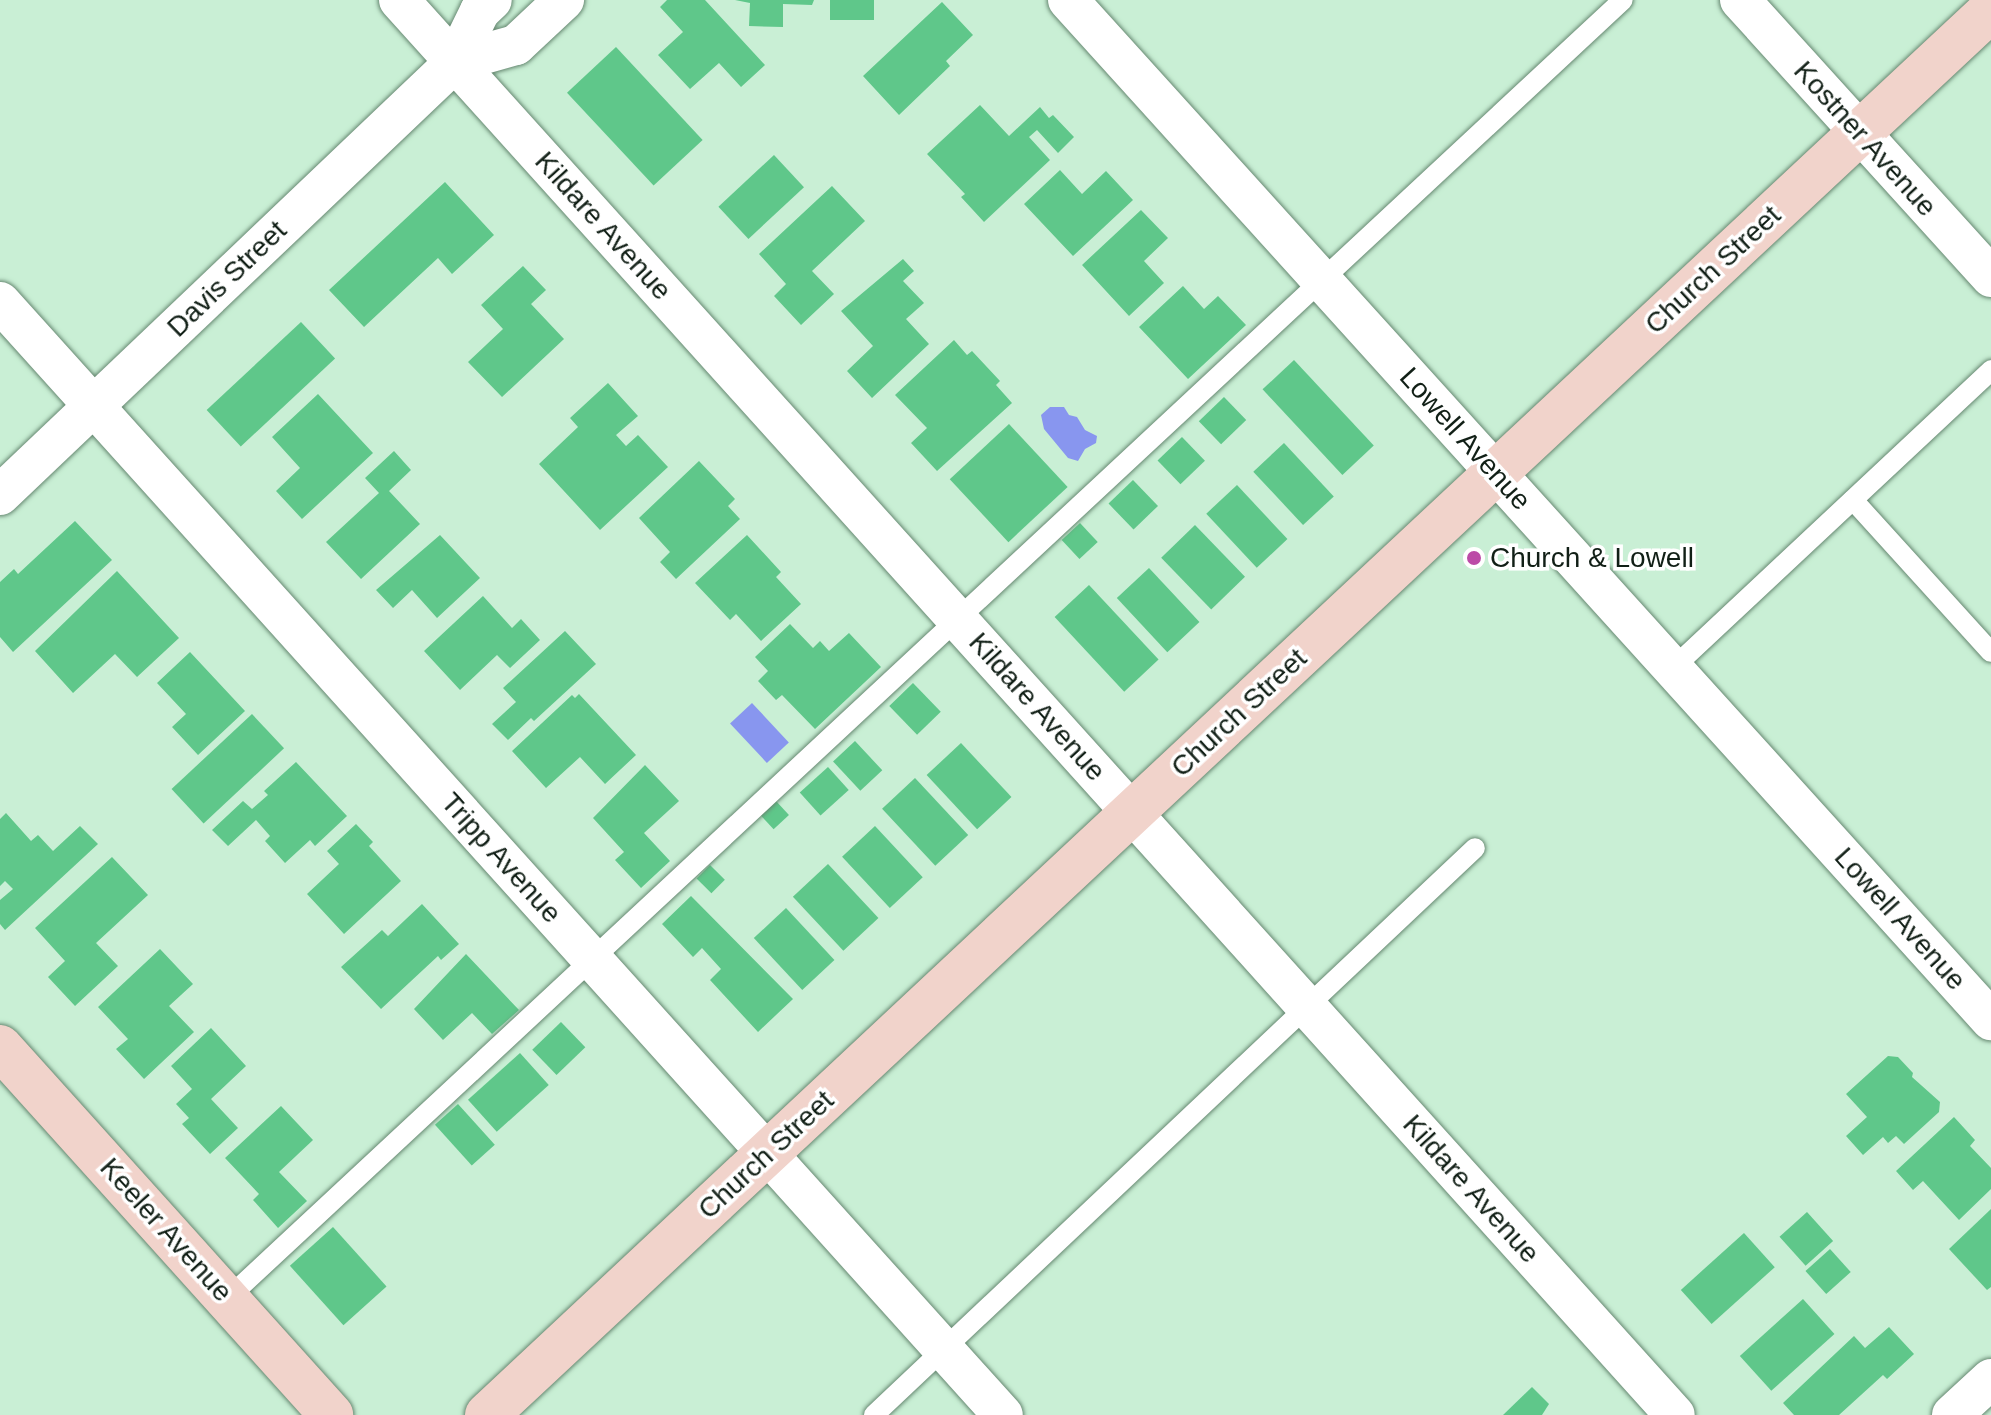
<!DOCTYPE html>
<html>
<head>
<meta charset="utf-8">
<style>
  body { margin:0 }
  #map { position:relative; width:1991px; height:1415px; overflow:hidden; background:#c9efd5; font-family:Arial,sans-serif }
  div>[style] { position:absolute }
  .water>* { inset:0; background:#8896ef; transform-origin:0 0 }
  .building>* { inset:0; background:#5fc78a; transform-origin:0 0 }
  .roads { filter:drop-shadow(0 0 2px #668871) drop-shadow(0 0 2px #668871) }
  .lane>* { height:20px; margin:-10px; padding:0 10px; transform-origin:10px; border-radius:10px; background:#fff }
  .street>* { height:40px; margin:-20px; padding:0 20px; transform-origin:20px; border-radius:20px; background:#fff }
  .secondary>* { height:44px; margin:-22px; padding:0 22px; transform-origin:22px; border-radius:22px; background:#f1d3cb }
  .dots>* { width:22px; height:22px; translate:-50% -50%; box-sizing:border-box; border:4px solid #fff; border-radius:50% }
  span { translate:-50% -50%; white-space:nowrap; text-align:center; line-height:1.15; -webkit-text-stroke:7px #fff; paint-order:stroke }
  .street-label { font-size:28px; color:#111f16 }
  .poi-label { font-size:28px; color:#111f16 }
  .left { translate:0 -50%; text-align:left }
</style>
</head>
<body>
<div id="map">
  <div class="water">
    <i style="clip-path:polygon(1050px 407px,1064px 407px,1069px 415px,1077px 417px,1085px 430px,1097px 436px,1096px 443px,1085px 449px,1078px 461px,1068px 458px,1044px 429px,1041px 415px)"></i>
    <i style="left:752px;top:703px;width:54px;height:30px;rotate:47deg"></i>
  </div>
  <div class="building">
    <i style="clip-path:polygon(667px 0,705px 0,765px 65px,741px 87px,719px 63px,690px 89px,658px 55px,683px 32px,660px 7px)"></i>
    <i style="clip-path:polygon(735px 0,814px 0,812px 5px,783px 4px,783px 27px,749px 26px,750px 3px)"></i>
    <i style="left:830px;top:0;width:44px;height:20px"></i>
    <i style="clip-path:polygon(942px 2px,973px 35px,946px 61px,950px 66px,899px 115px,863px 76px)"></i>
    <i style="left:616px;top:47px;width:127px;height:67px;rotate:47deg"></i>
    <i style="clip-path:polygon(980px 105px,1009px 136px,1040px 107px,1049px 118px,1053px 115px,1074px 137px,1058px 153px,1037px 130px,1029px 137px,1050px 160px,984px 222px,961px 197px,965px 194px,927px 154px)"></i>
    <i style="left:774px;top:155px;width:44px;height:76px;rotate:47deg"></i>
    <i style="clip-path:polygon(1060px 170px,1082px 194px,1106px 171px,1133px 200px,1073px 256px,1024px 204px)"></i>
    <i style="clip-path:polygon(445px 182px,494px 235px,452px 274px,438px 258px,364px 327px,329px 290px)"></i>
    <i style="clip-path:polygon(832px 186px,865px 221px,812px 271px,834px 294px,801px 325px,774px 296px,786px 284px,759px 254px)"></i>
    <i style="clip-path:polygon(1141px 210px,1168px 238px,1144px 261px,1164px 283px,1129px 316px,1082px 265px)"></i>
    <i style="clip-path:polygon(903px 259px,914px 271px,903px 281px,924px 303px,906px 319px,929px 344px,872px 398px,847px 371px,873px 346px,841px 311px)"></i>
    <i style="clip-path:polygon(523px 266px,546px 290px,531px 304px,564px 339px,502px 397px,468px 362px,503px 329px,481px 305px)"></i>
    <i style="clip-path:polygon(1183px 286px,1204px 309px,1218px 296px,1246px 325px,1188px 379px,1139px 327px)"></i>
    <i style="left:301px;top:322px;width:50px;height:129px;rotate:47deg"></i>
    <i style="clip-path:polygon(954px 340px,967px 355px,972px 351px,1000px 381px,996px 385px,1012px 403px,937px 471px,911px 443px,927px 428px,895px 395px)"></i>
    <i style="left:1294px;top:360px;width:117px;height:43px;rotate:47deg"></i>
    <i style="clip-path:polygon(608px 383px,638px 416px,616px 435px,626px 446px,638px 435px,668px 467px,600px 530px,539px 464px,578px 427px,570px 418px)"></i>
    <i style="clip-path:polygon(318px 394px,373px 453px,302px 519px,276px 491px,300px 468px,272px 437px)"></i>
    <i style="left:1224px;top:397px;width:32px;height:35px;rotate:46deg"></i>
    <i style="left:1009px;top:424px;width:86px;height:81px;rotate:47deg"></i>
    <i style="left:1182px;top:437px;width:33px;height:34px;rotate:46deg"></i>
    <i style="left:1284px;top:443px;width:73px;height:42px;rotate:47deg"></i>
    <i style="clip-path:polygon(394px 451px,411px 470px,389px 491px,420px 524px,361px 579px,326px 542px,379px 493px,365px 478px)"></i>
    <i style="clip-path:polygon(699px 461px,735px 499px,728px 506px,740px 519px,676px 579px,660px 562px,670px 552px,639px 518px)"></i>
    <i style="left:1133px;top:480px;width:36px;height:34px;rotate:46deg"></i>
    <i style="left:1237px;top:485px;width:74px;height:42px;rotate:47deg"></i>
    <i style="clip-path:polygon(75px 521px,112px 560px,13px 652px,0 637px,0 582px,14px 569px,18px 574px)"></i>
    <i style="left:1080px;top:523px;width:26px;height:25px;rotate:47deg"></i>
    <i style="left:1195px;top:525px;width:72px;height:47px;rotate:46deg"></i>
    <i style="clip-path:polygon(440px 535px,480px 578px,437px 618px,412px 590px,393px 608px,376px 590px)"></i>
    <i style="clip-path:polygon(747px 535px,781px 572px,776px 577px,801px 604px,761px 641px,736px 614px,730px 620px,695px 583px)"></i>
    <i style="left:1149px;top:568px;width:74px;height:44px;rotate:47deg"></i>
    <i style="clip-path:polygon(117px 571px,179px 638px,137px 677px,115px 654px,73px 693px,35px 651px)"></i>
    <i style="left:1089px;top:585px;width:102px;height:47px;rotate:47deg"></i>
    <i style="clip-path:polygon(483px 596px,512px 628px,521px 619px,540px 640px,510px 668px,497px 655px,460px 690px,424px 651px)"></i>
    <i style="clip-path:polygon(790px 624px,813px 648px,820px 641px,829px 651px,849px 633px,881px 667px,815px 729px,782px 695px,776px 700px,758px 681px,768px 671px,755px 657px)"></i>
    <i style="clip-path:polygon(565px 631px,596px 664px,534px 721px,531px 718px,508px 740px,492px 724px,516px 702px,503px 688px)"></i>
    <i style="clip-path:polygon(190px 652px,245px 711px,198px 755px,172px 727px,186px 714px,157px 683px)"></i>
    <i style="left:913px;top:683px;width:40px;height:33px;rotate:46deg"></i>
    <i style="clip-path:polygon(579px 694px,636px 755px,605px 784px,580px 757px,546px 788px,512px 751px,572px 695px,575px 698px)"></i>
    <i style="left:252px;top:714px;width:47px;height:110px;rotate:47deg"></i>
    <i style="left:855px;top:741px;width:40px;height:30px;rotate:47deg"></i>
    <i style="left:961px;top:743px;width:74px;height:47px;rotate:47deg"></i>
    <i style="clip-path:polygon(296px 762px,347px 816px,315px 846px,310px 840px,285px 863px,265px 841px,270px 836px,256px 820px,228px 846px,212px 830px,243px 801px,252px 809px,268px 795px,264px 791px)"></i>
    <i style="clip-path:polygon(645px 765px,679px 801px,644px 833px,670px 861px,641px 888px,615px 860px,624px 852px,593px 818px)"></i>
    <i style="left:828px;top:767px;width:31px;height:38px;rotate:48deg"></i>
    <i style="left:915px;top:778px;width:78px;height:45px;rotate:47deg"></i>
    <i style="left:776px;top:801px;width:19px;height:21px;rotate:47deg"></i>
    <i style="clip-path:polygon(6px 813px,31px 841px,38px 835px,53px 851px,80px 826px,98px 844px,5px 930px,0 924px,0 900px,13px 889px,5px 881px,0 886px,0 819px)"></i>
    <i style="clip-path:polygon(356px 824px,373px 842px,369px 846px,401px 881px,344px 934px,307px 894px,339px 864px,327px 851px)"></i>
    <i style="left:875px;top:826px;width:70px;height:45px;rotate:47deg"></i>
    <i style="clip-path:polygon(112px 857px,148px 895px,96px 943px,118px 966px,75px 1006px,48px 977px,65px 961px,35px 928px)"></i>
    <i style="left:828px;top:864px;width:74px;height:48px;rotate:47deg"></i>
    <i style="left:710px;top:865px;width:21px;height:19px;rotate:45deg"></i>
    <i style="clip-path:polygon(691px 896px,793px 999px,758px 1032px,710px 980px,721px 969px,702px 948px,693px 957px,662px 924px)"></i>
    <i style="clip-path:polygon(422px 904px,459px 944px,441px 960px,438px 956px,381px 1009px,341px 967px,382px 930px,388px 936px)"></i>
    <i style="left:786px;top:908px;width:71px;height:44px;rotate:47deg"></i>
    <i style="clip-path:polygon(160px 949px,193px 984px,169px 1006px,194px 1032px,144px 1079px,116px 1049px,128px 1039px,98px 1007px)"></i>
    <i style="clip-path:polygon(466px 954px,519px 1010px,492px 1034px,472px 1013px,443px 1040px,414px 1009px)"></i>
    <i style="left:561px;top:1022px;width:35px;height:40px;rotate:46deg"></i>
    <i style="clip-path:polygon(211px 1028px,246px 1066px,211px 1099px,238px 1128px,210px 1154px,182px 1124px,189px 1118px,176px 1104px,192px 1089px,171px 1066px)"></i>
    <i style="left:520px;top:1053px;width:43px;height:70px;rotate:48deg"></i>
    <i style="clip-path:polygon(1888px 1056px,1898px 1057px,1913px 1073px,1912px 1077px,1940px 1102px,1939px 1112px,1904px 1144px,1896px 1136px,1888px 1143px,1883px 1137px,1863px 1155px,1846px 1136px,1867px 1117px,1846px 1094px)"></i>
    <i style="left:458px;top:1104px;width:55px;height:31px;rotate:48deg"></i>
    <i style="clip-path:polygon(281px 1106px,313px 1140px,279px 1172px,307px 1201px,278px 1228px,253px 1200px,259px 1194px,225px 1158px)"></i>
    <i style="clip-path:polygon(1954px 1117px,1975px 1140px,1970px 1146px,1991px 1168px,1991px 1189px,1959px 1220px,1923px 1181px,1913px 1190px,1896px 1171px)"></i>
    <i style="clip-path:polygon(1991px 1209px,1991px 1287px,1987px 1290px,1949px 1249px)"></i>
    <i style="left:1807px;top:1212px;width:39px;height:37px;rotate:48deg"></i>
    <i style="left:333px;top:1227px;width:80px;height:58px;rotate:48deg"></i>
    <i style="left:1744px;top:1233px;width:46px;height:85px;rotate:48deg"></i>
    <i style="left:1830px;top:1249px;width:31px;height:33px;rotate:48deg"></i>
    <i style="left:1803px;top:1299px;width:47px;height:85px;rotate:48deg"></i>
    <i style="clip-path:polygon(1889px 1327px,1914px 1354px,1887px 1379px,1883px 1375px,1839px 1415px,1794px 1415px,1783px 1403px,1854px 1336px,1865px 1348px)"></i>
    <i style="clip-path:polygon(1532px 1387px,1549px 1404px,1542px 1415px,1503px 1415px)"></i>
  </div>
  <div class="roads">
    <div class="lane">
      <i style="left:1853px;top:500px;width:205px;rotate:47.8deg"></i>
      <i style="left:1673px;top:668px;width:436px;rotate:-43.1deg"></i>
      <i style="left:228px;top:1298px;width:1905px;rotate:-42.94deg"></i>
      <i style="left:874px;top:1415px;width:826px;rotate:-43.33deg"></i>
    </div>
    <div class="street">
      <i style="left:399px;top:0;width:1905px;rotate:47.96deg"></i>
      <i style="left:1068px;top:0;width:1376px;rotate:47.86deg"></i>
      <i style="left:1740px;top:0;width:374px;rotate:47.8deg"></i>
      <i style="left:455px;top:62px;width:63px;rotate:-15.6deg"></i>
      <i style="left:516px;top:45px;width:66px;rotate:-43.2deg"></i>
      <i style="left:0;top:302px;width:1498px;rotate:47.98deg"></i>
      <i style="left:0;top:495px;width:628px;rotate:-43.58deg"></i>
      <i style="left:455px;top:62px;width:57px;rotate:-63.9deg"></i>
      <i style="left:480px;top:11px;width:16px;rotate:-43deg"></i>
      <i style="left:1952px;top:1415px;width:53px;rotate:-42.7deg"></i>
    </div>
    <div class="secondary">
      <i style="left:0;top:1047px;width:495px;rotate:48deg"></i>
      <i style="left:487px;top:1415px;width:2058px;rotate:-43.05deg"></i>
    </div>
  </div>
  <div class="dots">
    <i style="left:1474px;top:558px;background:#bc4ba7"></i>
  </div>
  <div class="street-label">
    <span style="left:1865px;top:139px;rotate:48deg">Kostner Avenue</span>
    <span style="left:603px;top:226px;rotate:48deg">Kildare Avenue</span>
    <span style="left:1713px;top:270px;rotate:-43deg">Church Street</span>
    <span style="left:227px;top:279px;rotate:-44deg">Davis Street</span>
    <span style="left:1465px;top:439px;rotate:48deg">Lowell Avenue</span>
    <span style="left:1037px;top:707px;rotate:48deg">Kildare Avenue</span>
    <span style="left:1239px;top:713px;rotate:-43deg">Church Street</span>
    <span style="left:501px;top:858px;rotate:48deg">Tripp Avenue</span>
    <span style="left:1900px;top:919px;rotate:48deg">Lowell Avenue</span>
    <span style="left:766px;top:1155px;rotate:-43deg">Church Street</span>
    <span style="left:1471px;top:1189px;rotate:48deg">Kildare Avenue</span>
    <span style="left:166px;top:1230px;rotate:48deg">Keeler Avenue</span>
  </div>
  <div class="poi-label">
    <span class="left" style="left:1490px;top:558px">Church &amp; Lowell</span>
  </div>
</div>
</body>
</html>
